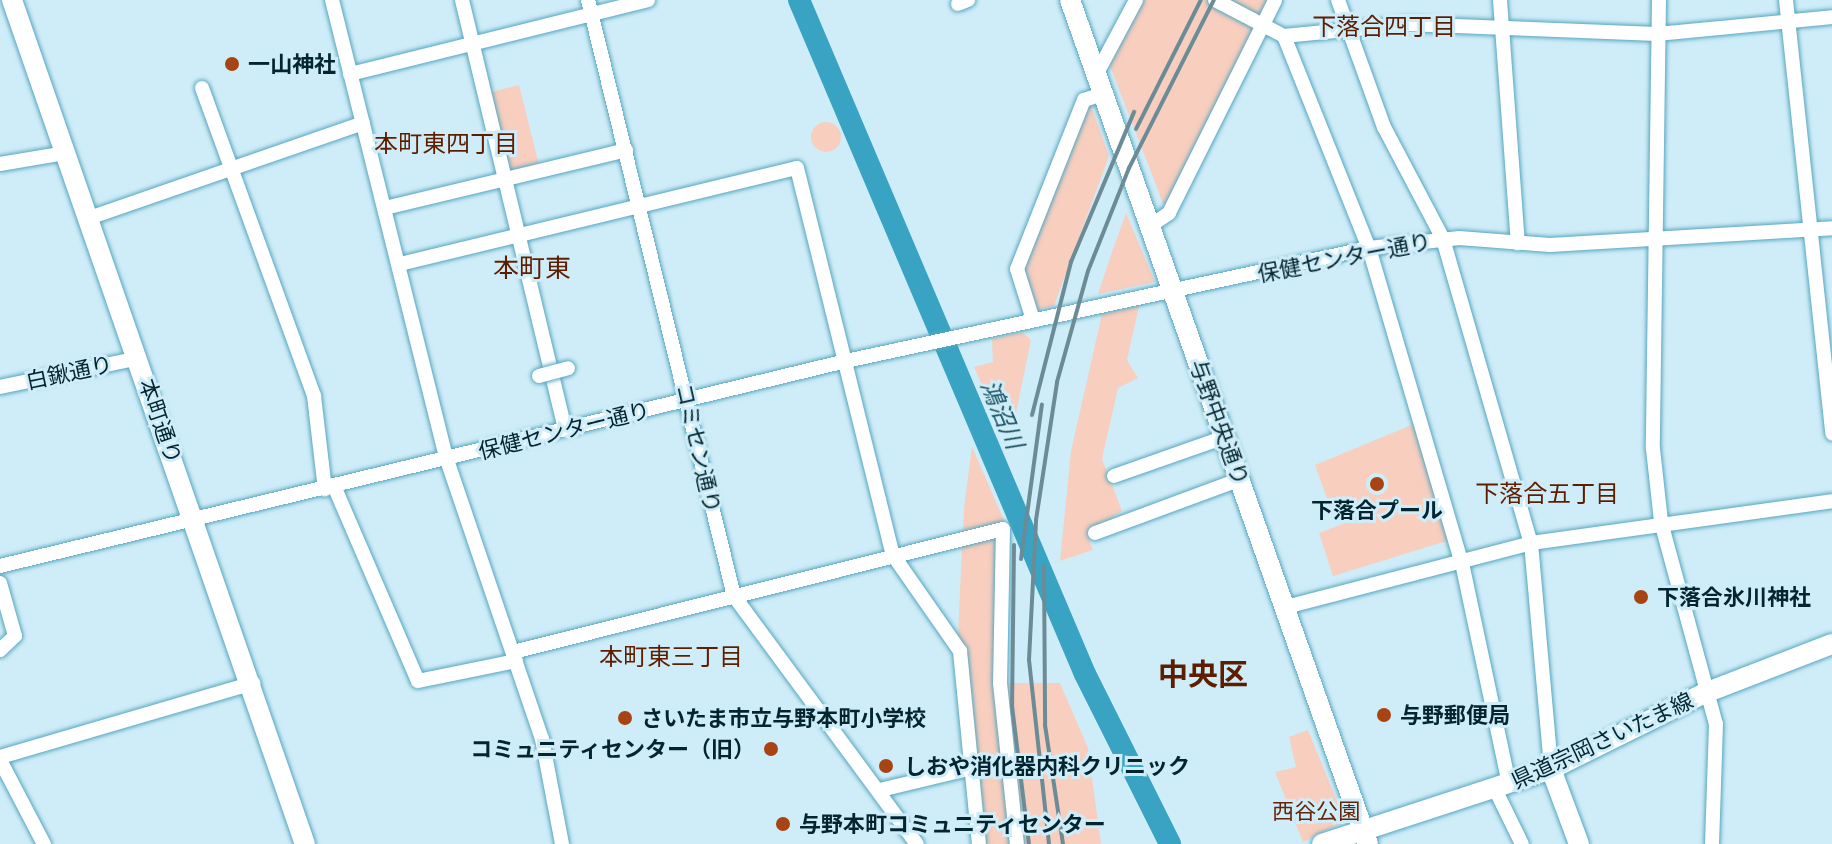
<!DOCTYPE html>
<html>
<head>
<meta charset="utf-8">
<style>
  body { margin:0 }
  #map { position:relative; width:1832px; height:844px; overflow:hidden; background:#cfedf8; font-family:"Exo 2","Noto Sans JP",sans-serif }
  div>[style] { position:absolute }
  .green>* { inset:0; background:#f8cebe; transform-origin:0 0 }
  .round { border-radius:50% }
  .river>* { height:22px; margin:-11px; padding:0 11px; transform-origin:11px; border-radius:11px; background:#38a3c3 }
  .roads { filter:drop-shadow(0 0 2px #56a6c0) drop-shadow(0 0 2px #56a6c0) }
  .street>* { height:14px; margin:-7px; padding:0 7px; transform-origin:7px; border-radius:7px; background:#fff }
  .secondary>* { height:20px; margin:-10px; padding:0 10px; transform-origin:10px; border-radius:10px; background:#fff }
  .rail>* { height:4px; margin:-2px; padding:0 2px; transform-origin:2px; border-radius:2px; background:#6b8c97 }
  .bridges { filter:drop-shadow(0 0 2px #56a6c0) drop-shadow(0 0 2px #56a6c0) }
  .street-bridge>* { height:14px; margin:-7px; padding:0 7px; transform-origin:7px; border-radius:7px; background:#fff }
  .dots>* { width:22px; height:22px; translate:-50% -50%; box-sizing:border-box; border:4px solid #cfedf8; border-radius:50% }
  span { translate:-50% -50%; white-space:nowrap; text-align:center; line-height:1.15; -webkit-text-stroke:6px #cfedf8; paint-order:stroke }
  .poi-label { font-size:22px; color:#022530; font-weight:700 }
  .left { translate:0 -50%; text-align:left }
  .right { translate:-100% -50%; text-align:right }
  .street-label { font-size:22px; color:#022530 }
  .park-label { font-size:22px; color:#64260a }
  .neighbourhood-label { font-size:24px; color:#5d1e00 }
  .water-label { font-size:24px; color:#175163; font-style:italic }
  .quarter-label { font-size:26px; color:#5d1e00 }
  .district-label { font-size:30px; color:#5d1e00; font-weight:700 }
</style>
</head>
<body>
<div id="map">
  <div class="green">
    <i style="clip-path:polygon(1142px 0,1267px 0,1164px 206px,1109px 63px)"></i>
    <i style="left:519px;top:85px;width:81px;height:33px;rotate:76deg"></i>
    <i style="clip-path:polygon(1090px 103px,1109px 156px,1054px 306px,1035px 310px,1020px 270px)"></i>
    <i class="round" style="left:811px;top:122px;width:30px;height:30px"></i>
    <i style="clip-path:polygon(1126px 213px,1155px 282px,1098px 294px,1113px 249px)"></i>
    <i style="clip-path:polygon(1139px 306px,1127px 360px,1138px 378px,1118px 388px,1102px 459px,1122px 511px,1087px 534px,1093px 550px,1060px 561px,1071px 451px,1102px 314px)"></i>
    <i style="clip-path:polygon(1022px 332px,1031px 340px,1009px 447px,974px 367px,993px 362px,992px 339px)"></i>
    <i style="clip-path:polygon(1414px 424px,1450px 540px,1333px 576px,1319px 533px,1348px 522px,1342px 503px,1330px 507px,1315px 465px)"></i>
    <i style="clip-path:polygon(972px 447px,1006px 525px,963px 535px,964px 508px)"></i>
    <i style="clip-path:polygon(995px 536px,995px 683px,1060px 683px,1088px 748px,1101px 844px,983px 844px,958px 639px,962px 543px)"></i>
    <i style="clip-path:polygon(1308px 730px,1345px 821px,1303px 842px,1275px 772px,1296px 767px,1289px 737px)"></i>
  </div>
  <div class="river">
    <i style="left:799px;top:0;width:732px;rotate:67.01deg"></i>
    <i style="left:1085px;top:674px;width:190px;rotate:63.4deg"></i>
  </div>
  <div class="roads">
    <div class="street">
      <i style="left:332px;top:0;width:474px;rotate:76deg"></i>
      <i style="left:447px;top:460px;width:295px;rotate:71.2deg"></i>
      <i style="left:542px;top:739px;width:107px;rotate:79.2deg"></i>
      <i style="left:462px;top:0;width:441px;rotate:76.5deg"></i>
      <i style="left:588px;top:0;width:614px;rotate:76.24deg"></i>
      <i style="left:734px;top:596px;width:308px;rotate:53.6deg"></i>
      <i style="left:1215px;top:0;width:78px;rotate:27.6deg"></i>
      <i style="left:1284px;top:36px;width:123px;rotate:-5.6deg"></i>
      <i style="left:1406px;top:24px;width:251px;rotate:2.3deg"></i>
      <i style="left:1657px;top:34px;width:176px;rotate:-5.5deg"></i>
      <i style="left:1338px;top:0;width:135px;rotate:70.1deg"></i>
      <i style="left:1384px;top:127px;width:127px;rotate:62.2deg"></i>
      <i style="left:1443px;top:239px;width:316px;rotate:73.9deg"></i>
      <i style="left:1531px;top:543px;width:227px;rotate:84.9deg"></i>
      <i style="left:1500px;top:0;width:244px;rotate:85.8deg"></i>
      <i style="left:1659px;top:0;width:449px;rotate:90.8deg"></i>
      <i style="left:1653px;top:449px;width:73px;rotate:83.7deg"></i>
      <i style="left:1661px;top:522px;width:209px;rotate:74.8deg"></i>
      <i style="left:1716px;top:724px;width:120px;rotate:91.9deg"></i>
      <i style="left:1786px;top:0;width:436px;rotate:83.9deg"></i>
      <i style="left:958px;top:4px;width:11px;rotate:-22deg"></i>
      <i style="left:1284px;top:36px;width:228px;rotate:68.2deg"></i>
      <i style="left:1369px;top:248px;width:328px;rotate:73.6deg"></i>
      <i style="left:1462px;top:563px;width:226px;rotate:78deg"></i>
      <i style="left:350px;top:74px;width:307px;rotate:-13.9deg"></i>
      <i style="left:1096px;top:75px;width:85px;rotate:-61.9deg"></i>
      <i style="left:202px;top:88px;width:328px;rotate:70deg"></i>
      <i style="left:314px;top:396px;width:94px;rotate:83.3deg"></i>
      <i style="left:0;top:164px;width:67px;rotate:-9.5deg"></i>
      <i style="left:385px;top:208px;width:248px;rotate:-13.5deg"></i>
      <i style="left:89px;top:218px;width:290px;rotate:-19.1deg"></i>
      <i style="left:1150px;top:226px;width:23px;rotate:-34deg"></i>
      <i style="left:1169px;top:213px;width:238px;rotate:-63.5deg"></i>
      <i style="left:400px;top:264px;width:408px;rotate:-13.6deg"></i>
      <i style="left:797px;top:168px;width:399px;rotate:76.1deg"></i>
      <i style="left:893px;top:555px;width:117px;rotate:55.1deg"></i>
      <i style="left:960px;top:651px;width:194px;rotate:84.4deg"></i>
      <i style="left:1033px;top:320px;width:53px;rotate:-107.4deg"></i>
      <i style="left:1017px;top:269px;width:182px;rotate:-68.4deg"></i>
      <i style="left:1084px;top:100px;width:20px;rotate:-18deg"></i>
      <i style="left:0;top:387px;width:142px;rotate:-11.8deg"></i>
      <i style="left:1114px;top:476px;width:118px;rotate:-19.4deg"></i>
      <i style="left:334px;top:486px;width:212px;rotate:66.7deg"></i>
      <i style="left:418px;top:681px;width:100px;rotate:-11.5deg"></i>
      <i style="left:1095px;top:533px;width:156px;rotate:-20.3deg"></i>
      <i style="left:0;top:566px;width:870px;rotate:-13.62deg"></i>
      <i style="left:846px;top:361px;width:535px;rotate:-12.19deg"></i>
      <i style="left:1369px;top:248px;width:91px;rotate:-6.3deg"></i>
      <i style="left:1459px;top:238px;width:91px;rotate:4.4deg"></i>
      <i style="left:1550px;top:245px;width:283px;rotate:-3.4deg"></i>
      <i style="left:0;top:583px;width:55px;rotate:74.2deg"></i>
      <i style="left:15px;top:636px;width:21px;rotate:137deg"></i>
      <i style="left:1286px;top:607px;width:253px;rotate:-14.6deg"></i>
      <i style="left:1531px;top:543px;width:304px;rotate:-7.9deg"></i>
      <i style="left:513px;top:652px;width:505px;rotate:-14.09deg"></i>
      <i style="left:1003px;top:529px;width:154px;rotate:91.1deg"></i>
      <i style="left:1000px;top:683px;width:162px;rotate:84deg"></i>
      <i style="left:0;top:757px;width:264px;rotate:-16.3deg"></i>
      <i style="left:0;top:760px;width:95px;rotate:62.4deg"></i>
      <i style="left:1495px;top:789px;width:61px;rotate:63.9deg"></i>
      <i style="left:880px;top:790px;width:90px;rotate:-13.4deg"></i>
    </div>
    <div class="secondary">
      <i style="left:12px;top:0;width:893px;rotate:70.86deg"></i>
      <i style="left:1070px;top:0;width:895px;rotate:70.55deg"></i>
      <i style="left:1551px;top:769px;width:80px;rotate:69.5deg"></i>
      <i style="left:1322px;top:844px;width:241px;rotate:-18.1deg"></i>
      <i style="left:1551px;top:769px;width:172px;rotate:-26.3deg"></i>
      <i style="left:1705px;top:693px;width:136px;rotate:-21.1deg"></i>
    </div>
  </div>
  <div class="rail">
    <i style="left:1136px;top:129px;width:144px;rotate:-63.3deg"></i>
    <i style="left:1032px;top:415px;width:158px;rotate:-75.7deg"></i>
    <i style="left:1071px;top:262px;width:163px;rotate:-67.2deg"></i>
    <i style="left:1014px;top:545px;width:161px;rotate:90.7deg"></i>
    <i style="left:1012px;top:706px;width:139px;rotate:83deg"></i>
    <i style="left:1021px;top:559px;width:156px;rotate:-82.3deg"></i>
    <i style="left:1044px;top:566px;width:159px;rotate:89.6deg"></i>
    <i style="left:1045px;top:725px;width:120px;rotate:81.4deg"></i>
    <i style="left:1049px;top:844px;width:185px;rotate:-96.2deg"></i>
    <i style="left:1029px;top:660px;width:140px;rotate:-87.1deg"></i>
    <i style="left:1036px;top:520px;width:140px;rotate:-81.3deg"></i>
    <i style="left:1057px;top:382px;width:115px;rotate:-74.4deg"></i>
    <i style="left:1088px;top:271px;width:111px;rotate:-68.3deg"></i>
    <i style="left:1129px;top:168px;width:188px;rotate:-63.2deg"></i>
  </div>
  <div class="bridges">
    <div class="street-bridge">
      <i style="left:539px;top:376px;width:30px;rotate:-15deg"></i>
    </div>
  </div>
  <div class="dots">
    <i style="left:232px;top:64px;background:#a84313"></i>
    <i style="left:1377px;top:484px;background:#a84313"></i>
    <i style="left:1641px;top:597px;background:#a84313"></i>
    <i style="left:1384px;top:715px;background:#a84313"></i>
    <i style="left:625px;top:718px;background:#a84313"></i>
    <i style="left:771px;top:749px;background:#a84313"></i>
    <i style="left:886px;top:766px;background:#a84313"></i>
    <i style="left:783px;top:824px;background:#a84313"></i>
  </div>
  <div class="poi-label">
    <span class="left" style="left:248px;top:64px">一山神社</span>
    <span style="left:1377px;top:510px">下落合プール</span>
    <span class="left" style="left:1657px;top:597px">下落合氷川神社</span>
    <span class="left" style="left:1400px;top:715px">与野郵便局</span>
    <span class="left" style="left:641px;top:718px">さいたま市立与野本町小学校</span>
    <span class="right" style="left:755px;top:749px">コミュニティセンター（旧）</span>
    <span class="left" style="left:904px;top:766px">しおや消化器内科クリニック</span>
    <span class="left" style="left:799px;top:824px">与野本町コミュニティセンター</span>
  </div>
  <div class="street-label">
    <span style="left:1344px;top:257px;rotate:-11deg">保健センター通り</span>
    <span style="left:69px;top:372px;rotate:-12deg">白鍬通り</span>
    <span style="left:161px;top:421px;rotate:71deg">本町通り</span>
    <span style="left:1220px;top:422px;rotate:70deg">与野中央通り</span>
    <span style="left:564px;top:430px;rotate:-14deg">保健センター通り</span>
    <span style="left:699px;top:448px;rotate:77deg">コミセン通り</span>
    <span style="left:1602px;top:740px;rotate:-25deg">県道宗岡さいたま線</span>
  </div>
  <div class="park-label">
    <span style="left:1316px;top:811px">西谷公園</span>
  </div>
  <div class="neighbourhood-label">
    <span style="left:1384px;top:26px">下落合四丁目</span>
    <span style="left:446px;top:143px">本町東四丁目</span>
    <span style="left:1547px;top:493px">下落合五丁目</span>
    <span style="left:671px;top:656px">本町東三丁目</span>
  </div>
  <div class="water-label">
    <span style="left:1003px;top:414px;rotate:67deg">鴻沼川</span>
  </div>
  <div class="quarter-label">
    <span style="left:532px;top:267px">本町東</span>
  </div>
  <div class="district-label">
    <span style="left:1203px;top:673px">中央区</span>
  </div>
</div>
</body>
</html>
